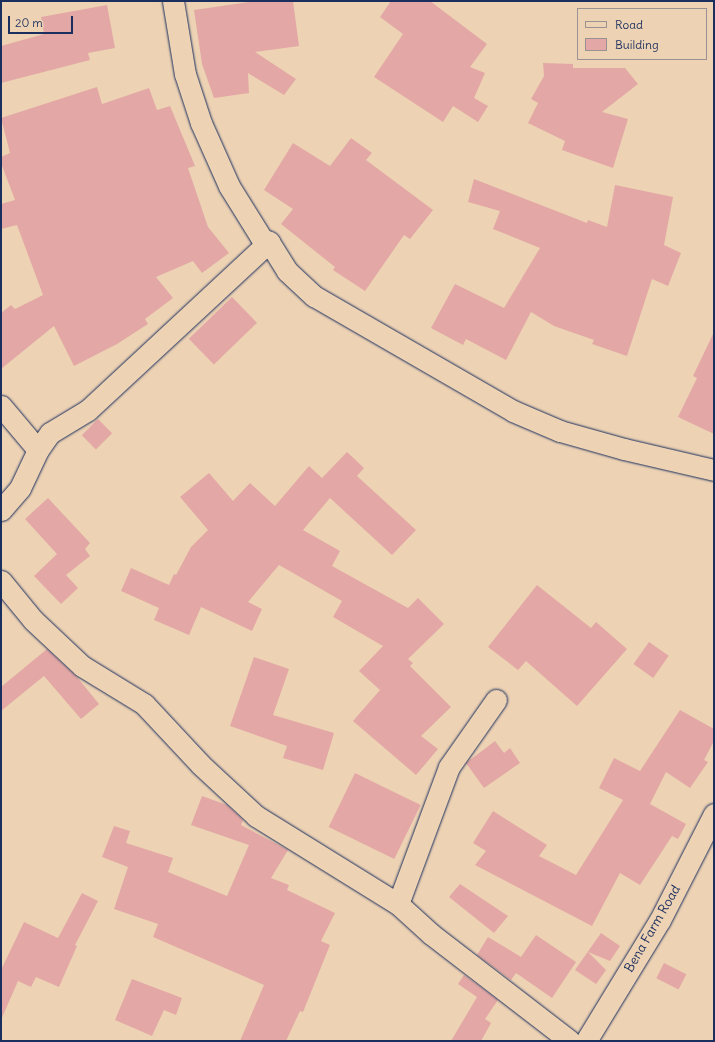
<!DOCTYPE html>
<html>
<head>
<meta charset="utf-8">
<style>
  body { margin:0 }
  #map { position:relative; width:715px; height:1042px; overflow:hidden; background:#edd2b4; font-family:Delius,sans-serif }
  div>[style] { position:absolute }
  .building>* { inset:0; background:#e3a8a5; transform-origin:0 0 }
  .roads { filter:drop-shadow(0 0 1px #1b2f5e) drop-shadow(0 0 1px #1b2f5e) }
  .minor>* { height:21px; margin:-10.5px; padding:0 10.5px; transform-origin:10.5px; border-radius:10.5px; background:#edd2b4 }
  span { translate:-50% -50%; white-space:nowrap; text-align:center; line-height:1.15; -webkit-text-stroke:3px #edd2b4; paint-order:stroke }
  .street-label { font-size:13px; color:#1b2f5e }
  .frame { position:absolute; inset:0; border:2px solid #1b2f5e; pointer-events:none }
  .legend { position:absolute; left:577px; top:8px; width:130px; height:52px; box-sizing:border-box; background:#edd2b4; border:1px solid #999192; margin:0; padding:5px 7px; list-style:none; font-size:12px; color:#1b2f5e }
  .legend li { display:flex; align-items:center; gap:8px; height:20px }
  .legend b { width:20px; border:1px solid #999192 }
  .scale { position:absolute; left:8px; top:16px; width:65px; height:18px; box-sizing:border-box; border:2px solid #1b2f5e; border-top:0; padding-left:5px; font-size:12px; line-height:14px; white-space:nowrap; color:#1b2f5e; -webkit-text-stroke:3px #edd2b4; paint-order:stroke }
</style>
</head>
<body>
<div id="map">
  <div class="building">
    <i style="clip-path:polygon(256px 1px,293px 1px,299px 46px,255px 52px,296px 79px,284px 95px,248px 73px,249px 93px,214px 98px,202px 64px,194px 10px)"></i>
    <i style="clip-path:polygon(391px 1px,430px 1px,487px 44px,470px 67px,485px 73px,474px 98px,488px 106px,478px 122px,453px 106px,443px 122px,374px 77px,403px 34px,380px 17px)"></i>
    <i style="clip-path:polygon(107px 5px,115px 48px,88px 53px,90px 60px,1px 83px,1px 46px,44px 34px,41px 17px)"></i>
    <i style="clip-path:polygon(543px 63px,573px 64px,573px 68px,625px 68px,638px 84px,602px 112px,628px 119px,613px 168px,562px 150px,565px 141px,528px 123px,538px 103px,531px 99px,544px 76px)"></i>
    <i style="clip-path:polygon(97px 87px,102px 104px,149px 88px,157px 110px,170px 106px,195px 166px,188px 168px,208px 227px,229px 253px,202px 273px,193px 261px,156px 277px,173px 298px,145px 319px,148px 324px,117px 344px,74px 366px,54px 326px,1px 369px,1px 313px,11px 305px,15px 309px,43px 295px,17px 225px,1px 229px,1px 204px,15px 200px,1px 163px,1px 157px,10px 153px,1px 118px)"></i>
    <i style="clip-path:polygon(351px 138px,372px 153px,366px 160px,433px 210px,410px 239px,404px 235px,365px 291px,333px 270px,335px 267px,281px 224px,293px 209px,264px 190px,293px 143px,330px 166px)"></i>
    <i style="clip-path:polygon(474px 179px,587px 223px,588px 220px,607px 227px,615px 185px,673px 197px,664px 245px,681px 253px,668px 286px,652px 279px,627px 356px,592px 344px,594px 340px,554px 326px,531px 312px,506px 360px,466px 339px,463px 345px,431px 328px,455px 284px,504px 308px,540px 248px,493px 229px,500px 211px,468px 202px)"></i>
    <i style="left:232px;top:297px;width:36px;height:60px;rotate:46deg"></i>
    <i style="clip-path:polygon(714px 332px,714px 434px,678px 417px,697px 378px,693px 376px)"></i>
    <i style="left:98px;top:419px;width:20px;height:23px;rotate:45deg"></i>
    <i style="clip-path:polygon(347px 452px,364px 468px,357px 476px,416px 530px,392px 555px,330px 498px,303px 530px,340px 551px,332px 566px,408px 608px,418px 598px,444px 624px,408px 659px,413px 663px,410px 666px,451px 707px,421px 736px,438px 749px,416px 775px,353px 721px,380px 690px,359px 671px,383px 646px,333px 617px,342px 601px,279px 565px,248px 602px,262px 609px,252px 631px,201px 607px,189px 635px,154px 620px,159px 608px,121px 591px,131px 568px,169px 585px,174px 574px,176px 575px,191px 547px,208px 530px,180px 497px,209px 473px,233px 501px,250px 483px,275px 506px,309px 466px,322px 478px)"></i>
    <i style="clip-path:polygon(48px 498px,90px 543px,85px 549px,90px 556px,66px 575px,78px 588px,61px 604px,34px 576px,57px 554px,25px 519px)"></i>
    <i style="clip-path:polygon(537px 585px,591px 628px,596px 622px,627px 649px,577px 706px,526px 661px,518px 670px,488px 647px)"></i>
    <i style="left:649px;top:642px;width:24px;height:27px;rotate:35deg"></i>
    <i style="clip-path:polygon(47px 649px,77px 677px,99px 704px,81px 719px,44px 676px,1px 711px,1px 687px)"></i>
    <i style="clip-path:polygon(254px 657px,289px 669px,273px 715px,334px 733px,323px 770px,283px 758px,287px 746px,230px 726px)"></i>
    <i style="clip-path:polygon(680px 710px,714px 729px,714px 741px,704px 760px,708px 762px,690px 788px,666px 772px,650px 804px,686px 824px,678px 839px,672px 836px,640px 885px,620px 873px,592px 926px,475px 865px,486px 851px,473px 843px,493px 811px,547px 845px,539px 856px,576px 875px,623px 800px,599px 788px,614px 758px,640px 771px)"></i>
    <i style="clip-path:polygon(495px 741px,504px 753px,510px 748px,520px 763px,484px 788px,466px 763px)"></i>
    <i style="left:355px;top:773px;width:73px;height:60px;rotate:26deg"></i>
    <i style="clip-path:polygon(202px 796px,227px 805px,243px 820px,241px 825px,288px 850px,271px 878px,289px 885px,287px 890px,335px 913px,321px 941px,330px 945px,303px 1012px,300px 1011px,286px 1041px,240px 1041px,264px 985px,153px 937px,158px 924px,114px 909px,128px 867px,102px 857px,114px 826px,130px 831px,126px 843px,173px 858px,168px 872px,227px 896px,249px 845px,191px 825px)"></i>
    <i style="clip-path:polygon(460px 884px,508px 916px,494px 933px,449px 897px)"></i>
    <i style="clip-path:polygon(82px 893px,98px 901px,75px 945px,77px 946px,59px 987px,36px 977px,31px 987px,18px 981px,1px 1020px,1px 970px,24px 922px,58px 938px)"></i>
    <i style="clip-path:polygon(601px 933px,620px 946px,610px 961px,588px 952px,606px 970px,596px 984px,575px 970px)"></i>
    <i style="clip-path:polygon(536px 935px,576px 962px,552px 998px,516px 973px,511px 980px,477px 955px,488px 937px,521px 957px)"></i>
    <i style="left:664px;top:963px;width:25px;height:17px;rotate:27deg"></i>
    <i style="clip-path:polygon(464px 975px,498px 1000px,485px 1019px,491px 1023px,481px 1041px,451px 1041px,477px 997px,458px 984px)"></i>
    <i style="clip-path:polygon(132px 979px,182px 998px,176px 1015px,164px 1010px,152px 1036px,115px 1020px)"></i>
  </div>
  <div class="roads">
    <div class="minor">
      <i style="left:173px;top:1px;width:74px;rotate:80.7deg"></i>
      <i style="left:185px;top:74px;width:52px;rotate:71.9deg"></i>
      <i style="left:201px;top:123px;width:69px;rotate:66deg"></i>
      <i style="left:229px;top:186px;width:62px;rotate:58.1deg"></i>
      <i style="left:262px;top:239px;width:8px;rotate:23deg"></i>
      <i style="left:269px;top:242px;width:34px;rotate:58deg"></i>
      <i style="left:287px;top:271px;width:37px;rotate:43deg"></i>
      <i style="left:314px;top:296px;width:230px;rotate:30deg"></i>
      <i style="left:513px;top:411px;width:51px;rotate:23.1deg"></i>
      <i style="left:560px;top:431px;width:66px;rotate:15.7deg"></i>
      <i style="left:624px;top:449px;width:92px;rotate:13.1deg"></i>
      <i style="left:1px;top:406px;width:57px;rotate:49.9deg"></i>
      <i style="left:1px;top:510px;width:29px;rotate:-49deg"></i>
      <i style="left:20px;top:488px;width:42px;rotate:-64.7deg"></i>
      <i style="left:38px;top:450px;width:21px;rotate:-55deg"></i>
      <i style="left:50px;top:433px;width:44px;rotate:-31.2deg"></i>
      <i style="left:88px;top:410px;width:247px;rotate:-42.9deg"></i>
      <i style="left:1px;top:581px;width:50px;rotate:50.6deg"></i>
      <i style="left:33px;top:620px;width:67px;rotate:43.2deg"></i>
      <i style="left:82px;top:666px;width:73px;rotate:31.5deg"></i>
      <i style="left:144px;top:704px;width:83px;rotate:46.9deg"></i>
      <i style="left:201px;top:765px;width:75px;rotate:42.8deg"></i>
      <i style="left:256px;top:816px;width:167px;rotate:31.8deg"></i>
      <i style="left:398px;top:904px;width:45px;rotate:42.3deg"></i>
      <i style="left:431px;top:934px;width:175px;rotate:37.6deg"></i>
      <i style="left:398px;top:904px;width:146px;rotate:-69.6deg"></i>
      <i style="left:449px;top:767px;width:82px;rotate:-55deg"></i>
      <i style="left:586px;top:1041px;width:142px;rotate:-58.6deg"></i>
      <i style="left:660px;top:920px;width:119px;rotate:-63deg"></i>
    </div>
  </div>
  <div class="street-label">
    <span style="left:653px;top:929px;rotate:-60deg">Bena Farm Road</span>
  </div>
  <div class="frame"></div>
  <ul class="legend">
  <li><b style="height:5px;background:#edd2b4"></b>Road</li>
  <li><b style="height:11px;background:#e3a8a5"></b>Building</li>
  </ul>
  <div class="scale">20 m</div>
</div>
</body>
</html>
